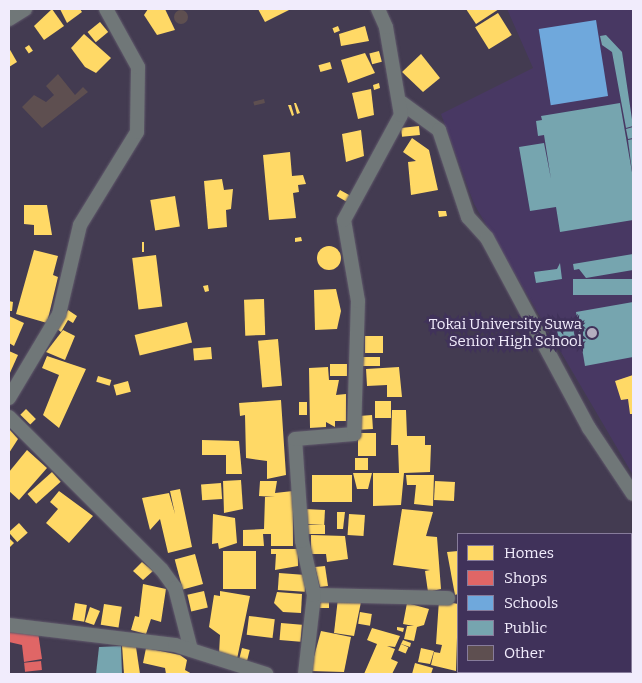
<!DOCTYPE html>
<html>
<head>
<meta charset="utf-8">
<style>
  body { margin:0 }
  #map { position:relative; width:642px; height:683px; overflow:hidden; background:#433b51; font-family:Bitter,serif }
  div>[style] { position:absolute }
  .built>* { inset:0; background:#483863 }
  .homes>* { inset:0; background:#ffd966; transform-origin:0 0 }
  .round { border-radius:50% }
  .shops>* { inset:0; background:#e06666; transform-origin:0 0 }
  .schools>* { inset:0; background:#6fa8dc; transform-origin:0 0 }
  .public>* { inset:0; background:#76a5af; transform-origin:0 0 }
  .building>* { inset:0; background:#5e4f50; transform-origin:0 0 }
  .roads { filter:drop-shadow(0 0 1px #60596b) drop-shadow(0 0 1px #60596b) }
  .minor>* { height:14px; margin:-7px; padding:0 7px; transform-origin:7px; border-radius:7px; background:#707778 }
  .dots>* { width:14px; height:14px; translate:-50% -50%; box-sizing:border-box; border:2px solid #40325a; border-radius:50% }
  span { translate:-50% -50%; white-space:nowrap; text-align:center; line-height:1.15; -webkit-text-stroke:5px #40325a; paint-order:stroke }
  .poi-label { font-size:15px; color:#f1ecfc }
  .right { translate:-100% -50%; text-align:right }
  .frame { position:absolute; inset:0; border:10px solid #f1ecfc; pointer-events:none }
  .legend { position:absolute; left:457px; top:533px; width:175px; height:140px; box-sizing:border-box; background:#40325a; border:1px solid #877c9b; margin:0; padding:6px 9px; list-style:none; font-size:15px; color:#f1ecfc }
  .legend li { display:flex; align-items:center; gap:10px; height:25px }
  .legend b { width:25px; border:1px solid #877c9b }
</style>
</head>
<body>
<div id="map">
  <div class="built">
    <i style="clip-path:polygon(507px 9px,633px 9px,633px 475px,474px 204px,441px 114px,533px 68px)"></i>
  </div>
  <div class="homes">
    <i style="clip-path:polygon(52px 9px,64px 26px,44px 40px,34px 26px)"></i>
    <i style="clip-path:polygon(60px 9px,80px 9px,82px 12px,67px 23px)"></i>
    <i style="clip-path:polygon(148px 9px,165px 9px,175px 30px,157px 35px,144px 15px)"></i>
    <i style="clip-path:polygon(258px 9px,291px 9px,265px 22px)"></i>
    <i style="clip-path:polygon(466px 9px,499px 9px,476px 24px)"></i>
    <i style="left:498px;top:13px;width:26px;height:27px;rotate:58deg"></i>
    <i style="left:100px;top:22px;width:13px;height:16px;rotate:51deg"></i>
    <i style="left:338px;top:26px;width:5px;height:6px;rotate:68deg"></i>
    <i style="clip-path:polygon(365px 26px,369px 41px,341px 46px,339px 34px)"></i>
    <i style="clip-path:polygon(84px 34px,111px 58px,96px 73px,85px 67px,71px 48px)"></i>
    <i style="left:29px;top:45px;width:7px;height:5px;rotate:56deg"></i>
    <i style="clip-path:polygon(9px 48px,17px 62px,9px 67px)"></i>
    <i style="left:379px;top:51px;width:11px;height:10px;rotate:75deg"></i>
    <i style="clip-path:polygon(365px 53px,375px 73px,348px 83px,341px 60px)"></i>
    <i style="clip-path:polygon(421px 54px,440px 78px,423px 92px,402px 72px)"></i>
    <i style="left:330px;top:62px;width:7px;height:12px;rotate:74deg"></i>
    <i style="clip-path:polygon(379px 83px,380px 88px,374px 90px,373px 85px)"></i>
    <i style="clip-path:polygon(371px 89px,374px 115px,358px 119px,352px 93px)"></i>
    <i style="clip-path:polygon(294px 103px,296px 103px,300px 113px,297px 114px)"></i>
    <i style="clip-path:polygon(288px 105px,291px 105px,294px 115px,292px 116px)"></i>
    <i style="left:419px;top:126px;width:9px;height:18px;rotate:84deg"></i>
    <i style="clip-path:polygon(361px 130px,364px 156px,346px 162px,342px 134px)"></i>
    <i style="clip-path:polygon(412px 138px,429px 150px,438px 190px,411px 195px,408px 162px,416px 161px,403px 152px)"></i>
    <i style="clip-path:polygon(290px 152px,292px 176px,303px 175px,306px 184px,298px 185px,299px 192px,293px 193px,296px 218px,269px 220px,263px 155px)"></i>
    <i style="clip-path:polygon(222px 179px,224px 190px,233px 189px,231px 209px,226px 210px,227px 227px,208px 229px,204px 181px)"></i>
    <i style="left:340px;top:190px;width:13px;height:7px;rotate:29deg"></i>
    <i style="left:175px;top:196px;width:31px;height:25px;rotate:81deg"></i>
    <i style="clip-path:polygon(24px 205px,47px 205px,52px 235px,34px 235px,34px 225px,24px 224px)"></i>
    <i style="clip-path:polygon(438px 211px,446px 211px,447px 216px,439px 217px)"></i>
    <i style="clip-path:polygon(301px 237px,302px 241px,295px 242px,295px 238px)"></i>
    <i style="left:142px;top:242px;width:2px;height:10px"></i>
    <i class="round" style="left:317px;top:246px;width:24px;height:24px"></i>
    <i style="clip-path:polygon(34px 250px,58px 256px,53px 275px,58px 277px,47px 323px,16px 314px)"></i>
    <i style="left:156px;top:255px;width:52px;height:24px;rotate:83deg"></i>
    <i style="clip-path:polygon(208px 285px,209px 291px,205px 292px,203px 286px)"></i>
    <i style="clip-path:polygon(336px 289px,341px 311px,337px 329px,315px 330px,314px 290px)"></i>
    <i style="left:264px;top:299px;width:36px;height:20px;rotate:88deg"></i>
    <i style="clip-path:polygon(9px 301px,13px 302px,12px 311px,9px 311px)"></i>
    <i style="clip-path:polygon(68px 310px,77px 316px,73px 323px,68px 320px,61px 332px,57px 329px)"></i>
    <i style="clip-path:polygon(9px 316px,24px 323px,14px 346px,9px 343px)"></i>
    <i style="left:187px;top:322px;width:21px;height:54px;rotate:76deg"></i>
    <i style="clip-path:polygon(63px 330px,75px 336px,65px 360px,46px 352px)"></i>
    <i style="left:383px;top:336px;width:17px;height:18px;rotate:90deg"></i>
    <i style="left:278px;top:339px;width:47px;height:20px;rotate:85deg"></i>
    <i style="left:211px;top:347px;width:12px;height:18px;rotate:85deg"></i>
    <i style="clip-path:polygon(9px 351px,18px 355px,9px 375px)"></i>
    <i style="clip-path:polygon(47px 356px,86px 369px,59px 428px,43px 415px,59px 375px,42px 368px)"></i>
    <i style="left:362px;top:357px;width:18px;height:9px"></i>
    <i style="left:330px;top:364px;width:17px;height:12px"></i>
    <i style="clip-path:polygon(328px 367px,329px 380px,339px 380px,336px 395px,346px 394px,346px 421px,335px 421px,335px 427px,326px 422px,326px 427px,310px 428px,309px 368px)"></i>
    <i style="clip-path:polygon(399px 367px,402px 397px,387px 397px,387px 385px,367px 386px,366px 369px)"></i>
    <i style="clip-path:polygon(633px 375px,633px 414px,630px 414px,628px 399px,621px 400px,615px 381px)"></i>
    <i style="left:98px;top:376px;width:14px;height:6px;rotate:17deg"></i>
    <i style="left:128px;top:381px;width:11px;height:15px;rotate:75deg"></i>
    <i style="clip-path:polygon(281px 400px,286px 475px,267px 479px,267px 461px,246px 458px,245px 415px,240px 416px,239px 403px)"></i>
    <i style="left:391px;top:401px;width:17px;height:16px;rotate:90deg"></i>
    <i style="left:299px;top:402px;width:8px;height:13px"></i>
    <i style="left:26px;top:409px;width:14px;height:8px;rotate:45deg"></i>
    <i style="clip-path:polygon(392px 410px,406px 410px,407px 436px,425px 436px,425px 445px,431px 445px,430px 472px,404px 473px,401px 505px,373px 506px,373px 473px,399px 473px,398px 445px,391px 445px)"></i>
    <i style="left:372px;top:415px;width:14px;height:13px;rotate:86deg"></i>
    <i style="clip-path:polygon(10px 430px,18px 439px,9px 453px,9px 431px)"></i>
    <i style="left:358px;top:433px;width:18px;height:23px"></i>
    <i style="clip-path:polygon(202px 440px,239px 441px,242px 474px,226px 474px,226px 455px,202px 455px)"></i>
    <i style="clip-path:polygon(27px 450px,47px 468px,19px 500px,9px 491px,9px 472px)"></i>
    <i style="left:355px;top:458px;width:13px;height:12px"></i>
    <i style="left:52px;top:472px;width:13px;height:33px;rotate:48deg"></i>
    <i style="clip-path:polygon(353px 473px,372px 473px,368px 489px,357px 489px)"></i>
    <i style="left:352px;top:475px;width:27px;height:40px;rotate:90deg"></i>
    <i style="clip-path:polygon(406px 475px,434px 475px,433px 506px,414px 504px,416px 485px,407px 485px)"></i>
    <i style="clip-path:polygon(241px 480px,243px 509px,224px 513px,223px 481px)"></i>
    <i style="clip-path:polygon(260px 481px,277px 481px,275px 493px,293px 491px,293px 546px,271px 546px,271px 534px,263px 534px,264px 546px,243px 546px,243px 530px,264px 529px,265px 497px,275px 497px,259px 496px)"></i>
    <i style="left:435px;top:481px;width:20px;height:19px;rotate:3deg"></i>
    <i style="left:221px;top:483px;width:16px;height:20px;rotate:86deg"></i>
    <i style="clip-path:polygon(180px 489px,192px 547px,168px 553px,160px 519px,150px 530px,142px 498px,169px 493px,175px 514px,170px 491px)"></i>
    <i style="clip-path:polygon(59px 491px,93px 516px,69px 543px,46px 523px,58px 509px,50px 502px)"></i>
    <i style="left:304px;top:509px;width:21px;height:15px;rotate:3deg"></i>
    <i style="clip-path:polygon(402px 509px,433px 512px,426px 536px,437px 537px,441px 589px,428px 592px,425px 571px,430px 570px,393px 565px)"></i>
    <i style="clip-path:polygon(337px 512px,345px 512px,343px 529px,337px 529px)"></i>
    <i style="clip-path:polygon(213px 514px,235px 518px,237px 543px,219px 549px,218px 543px,212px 544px)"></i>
    <i style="left:349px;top:514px;width:16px;height:21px;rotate:4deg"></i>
    <i style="left:19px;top:523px;width:13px;height:14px;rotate:48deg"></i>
    <i style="left:305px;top:525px;width:20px;height:9px"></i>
    <i style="clip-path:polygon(311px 535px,345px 536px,348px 559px,327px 562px,326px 554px,311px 554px)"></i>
    <i style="clip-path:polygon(9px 538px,14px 543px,9px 548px)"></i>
    <i style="clip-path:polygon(271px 549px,298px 549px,298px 566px,275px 570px,276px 554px,271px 554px)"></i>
    <i style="left:223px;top:551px;width:33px;height:38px"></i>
    <i style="clip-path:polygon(458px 551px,458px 594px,455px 595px,447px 552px)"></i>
    <i style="left:195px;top:554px;width:31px;height:21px;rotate:75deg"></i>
    <i style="clip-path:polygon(142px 562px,153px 571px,143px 580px,133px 571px)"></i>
    <i style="clip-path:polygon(325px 566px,328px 586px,320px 587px,315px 567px)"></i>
    <i style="left:279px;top:573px;width:27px;height:17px;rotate:4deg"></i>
    <i style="clip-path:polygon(143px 584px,166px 589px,161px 622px,151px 619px,146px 634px,131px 630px,135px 616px,139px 617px)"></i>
    <i style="left:204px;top:591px;width:17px;height:17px;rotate:77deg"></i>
    <i style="clip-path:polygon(220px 591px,250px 596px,237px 659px,219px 654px,220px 635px,209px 627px,214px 595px,220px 596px)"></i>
    <i style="clip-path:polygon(277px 592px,302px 594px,301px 613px,283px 612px,274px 603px)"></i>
    <i style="clip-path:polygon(338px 598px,361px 602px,354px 636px,334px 633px)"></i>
    <i style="left:319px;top:600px;width:10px;height:8px"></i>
    <i style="clip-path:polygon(439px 600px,458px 604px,456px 671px,431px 665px,434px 652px,440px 653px,442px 645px,436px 644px)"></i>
    <i style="left:75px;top:603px;width:12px;height:17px;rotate:9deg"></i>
    <i style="clip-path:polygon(407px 603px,429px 609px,424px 625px,417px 627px,414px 641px,404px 639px,407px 626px,414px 626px,403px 624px)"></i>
    <i style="left:104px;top:604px;width:18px;height:21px;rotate:9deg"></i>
    <i style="clip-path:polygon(90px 607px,100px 611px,94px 625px,85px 622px)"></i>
    <i style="left:360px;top:612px;width:12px;height:12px;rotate:9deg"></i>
    <i style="left:249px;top:616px;width:26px;height:19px;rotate:7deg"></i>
    <i style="left:281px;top:623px;width:21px;height:17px;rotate:5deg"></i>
    <i style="clip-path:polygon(397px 627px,404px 628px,403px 632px,397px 630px)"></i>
    <i style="clip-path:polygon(372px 628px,400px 636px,395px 647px,387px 646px,395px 649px,391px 659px,398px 662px,392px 674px,364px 674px,377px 644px,367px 640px)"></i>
    <i style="clip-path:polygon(321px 631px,351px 637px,344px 672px,310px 671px)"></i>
    <i style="clip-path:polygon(403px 640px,411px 643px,410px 647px,401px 644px)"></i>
    <i style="left:401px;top:644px;width:8px;height:7px;rotate:23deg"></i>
    <i style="clip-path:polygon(122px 645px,136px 647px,140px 674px,124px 674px)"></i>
    <i style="clip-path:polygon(146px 648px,180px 655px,187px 660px,185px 670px,192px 674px,166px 674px,165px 668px,143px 663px)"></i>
    <i style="left:242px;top:648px;width:8px;height:11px;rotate:14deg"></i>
    <i style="clip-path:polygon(421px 648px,434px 651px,430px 664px,418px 662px)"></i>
    <i style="clip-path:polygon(415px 663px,433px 668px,431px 674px,412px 674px)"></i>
    <i style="left:527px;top:672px;width:29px;height:2px"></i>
  </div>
  <div class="shops">
    <i style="clip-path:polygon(14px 630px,38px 632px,42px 659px,24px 662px,22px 645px,9px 642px,9px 631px)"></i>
    <i style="left:41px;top:661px;width:9px;height:17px;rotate:84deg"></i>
  </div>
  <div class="schools">
    <i style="left:596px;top:20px;width:77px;height:58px;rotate:81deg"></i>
  </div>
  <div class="public">
    <i style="clip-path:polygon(606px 35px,622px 52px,633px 126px,626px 128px,612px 52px,602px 45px,600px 36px)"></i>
    <i style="clip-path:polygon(620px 103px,633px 178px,633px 220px,560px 232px,556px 207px,530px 211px,519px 147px,544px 143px,551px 179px,544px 135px,538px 136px,536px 121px,542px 120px,541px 116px)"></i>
    <i style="clip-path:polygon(633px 127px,633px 138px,628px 139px,626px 129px)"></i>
    <i style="clip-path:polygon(633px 139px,633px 171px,632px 171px,628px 140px)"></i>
    <i style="clip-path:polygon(633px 254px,633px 270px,586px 278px,579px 269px,574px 270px,573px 264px)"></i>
    <i style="clip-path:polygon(560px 263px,562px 279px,536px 283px,534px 272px,557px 269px)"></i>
    <i style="left:633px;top:279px;width:16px;height:60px;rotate:90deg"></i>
    <i style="clip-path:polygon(633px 302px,633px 357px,585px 366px,576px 312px)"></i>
    <i style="left:571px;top:320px;width:23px;height:16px;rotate:77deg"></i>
    <i style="clip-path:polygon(121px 646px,122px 674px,96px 674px,99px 647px)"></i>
  </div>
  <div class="building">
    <i class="round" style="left:174px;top:10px;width:14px;height:14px"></i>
    <i style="clip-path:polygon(58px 74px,75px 95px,83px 87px,88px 92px,42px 128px,22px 107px,34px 95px,46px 102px,54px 95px,46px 86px)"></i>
    <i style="left:264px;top:99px;width:4px;height:11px;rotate:76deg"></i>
  </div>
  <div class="roads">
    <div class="minor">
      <i style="left:9px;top:19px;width:19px;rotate:-32deg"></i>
      <i style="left:402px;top:103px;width:46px;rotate:36.1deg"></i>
      <i style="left:439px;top:130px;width:92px;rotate:71.6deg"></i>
      <i style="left:468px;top:217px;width:28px;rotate:48deg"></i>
      <i style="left:487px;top:238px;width:216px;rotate:61.8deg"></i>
      <i style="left:589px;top:428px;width:79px;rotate:56.3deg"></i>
      <i style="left:9px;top:398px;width:98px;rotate:-59.2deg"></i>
      <i style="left:59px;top:314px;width:91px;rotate:-76.7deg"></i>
      <i style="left:80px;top:225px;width:109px;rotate:-58.5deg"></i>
      <i style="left:137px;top:132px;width:65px;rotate:-89.1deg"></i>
      <i style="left:138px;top:67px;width:66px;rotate:-118.9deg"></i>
      <i style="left:9px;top:417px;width:216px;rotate:45deg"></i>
      <i style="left:162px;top:570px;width:22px;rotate:54deg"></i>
      <i style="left:175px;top:588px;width:64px;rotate:75.5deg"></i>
      <i style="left:314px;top:595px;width:134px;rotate:1.3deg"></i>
      <i style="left:9px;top:625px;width:167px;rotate:6.9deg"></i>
      <i style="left:175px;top:645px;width:96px;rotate:17.7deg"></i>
      <i style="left:305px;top:674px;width:80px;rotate:-83.5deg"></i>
      <i style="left:314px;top:595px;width:55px;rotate:-102.5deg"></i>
      <i style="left:302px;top:541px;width:102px;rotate:-93.9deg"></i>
      <i style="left:295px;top:439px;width:59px;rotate:-4.8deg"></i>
      <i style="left:354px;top:434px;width:133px;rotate:-88.3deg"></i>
      <i style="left:358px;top:301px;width:82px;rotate:-99.8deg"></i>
      <i style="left:344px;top:220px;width:119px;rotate:-61.5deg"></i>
      <i style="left:401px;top:115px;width:89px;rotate:-99.7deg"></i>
      <i style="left:386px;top:27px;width:20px;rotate:-114deg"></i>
    </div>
  </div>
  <div class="dots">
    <i style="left:592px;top:333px;background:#b4aec0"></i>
  </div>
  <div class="poi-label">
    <span class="right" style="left:582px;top:333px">Tokai University Suwa<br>Senior High School</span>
  </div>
  <div class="frame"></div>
  <ul class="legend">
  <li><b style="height:14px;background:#ffd966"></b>Homes</li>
  <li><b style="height:14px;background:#e06666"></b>Shops</li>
  <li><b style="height:14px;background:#6fa8dc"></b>Schools</li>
  <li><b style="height:14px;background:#76a5af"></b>Public</li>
  <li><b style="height:14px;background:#5e4f50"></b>Other</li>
  </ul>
</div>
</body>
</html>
